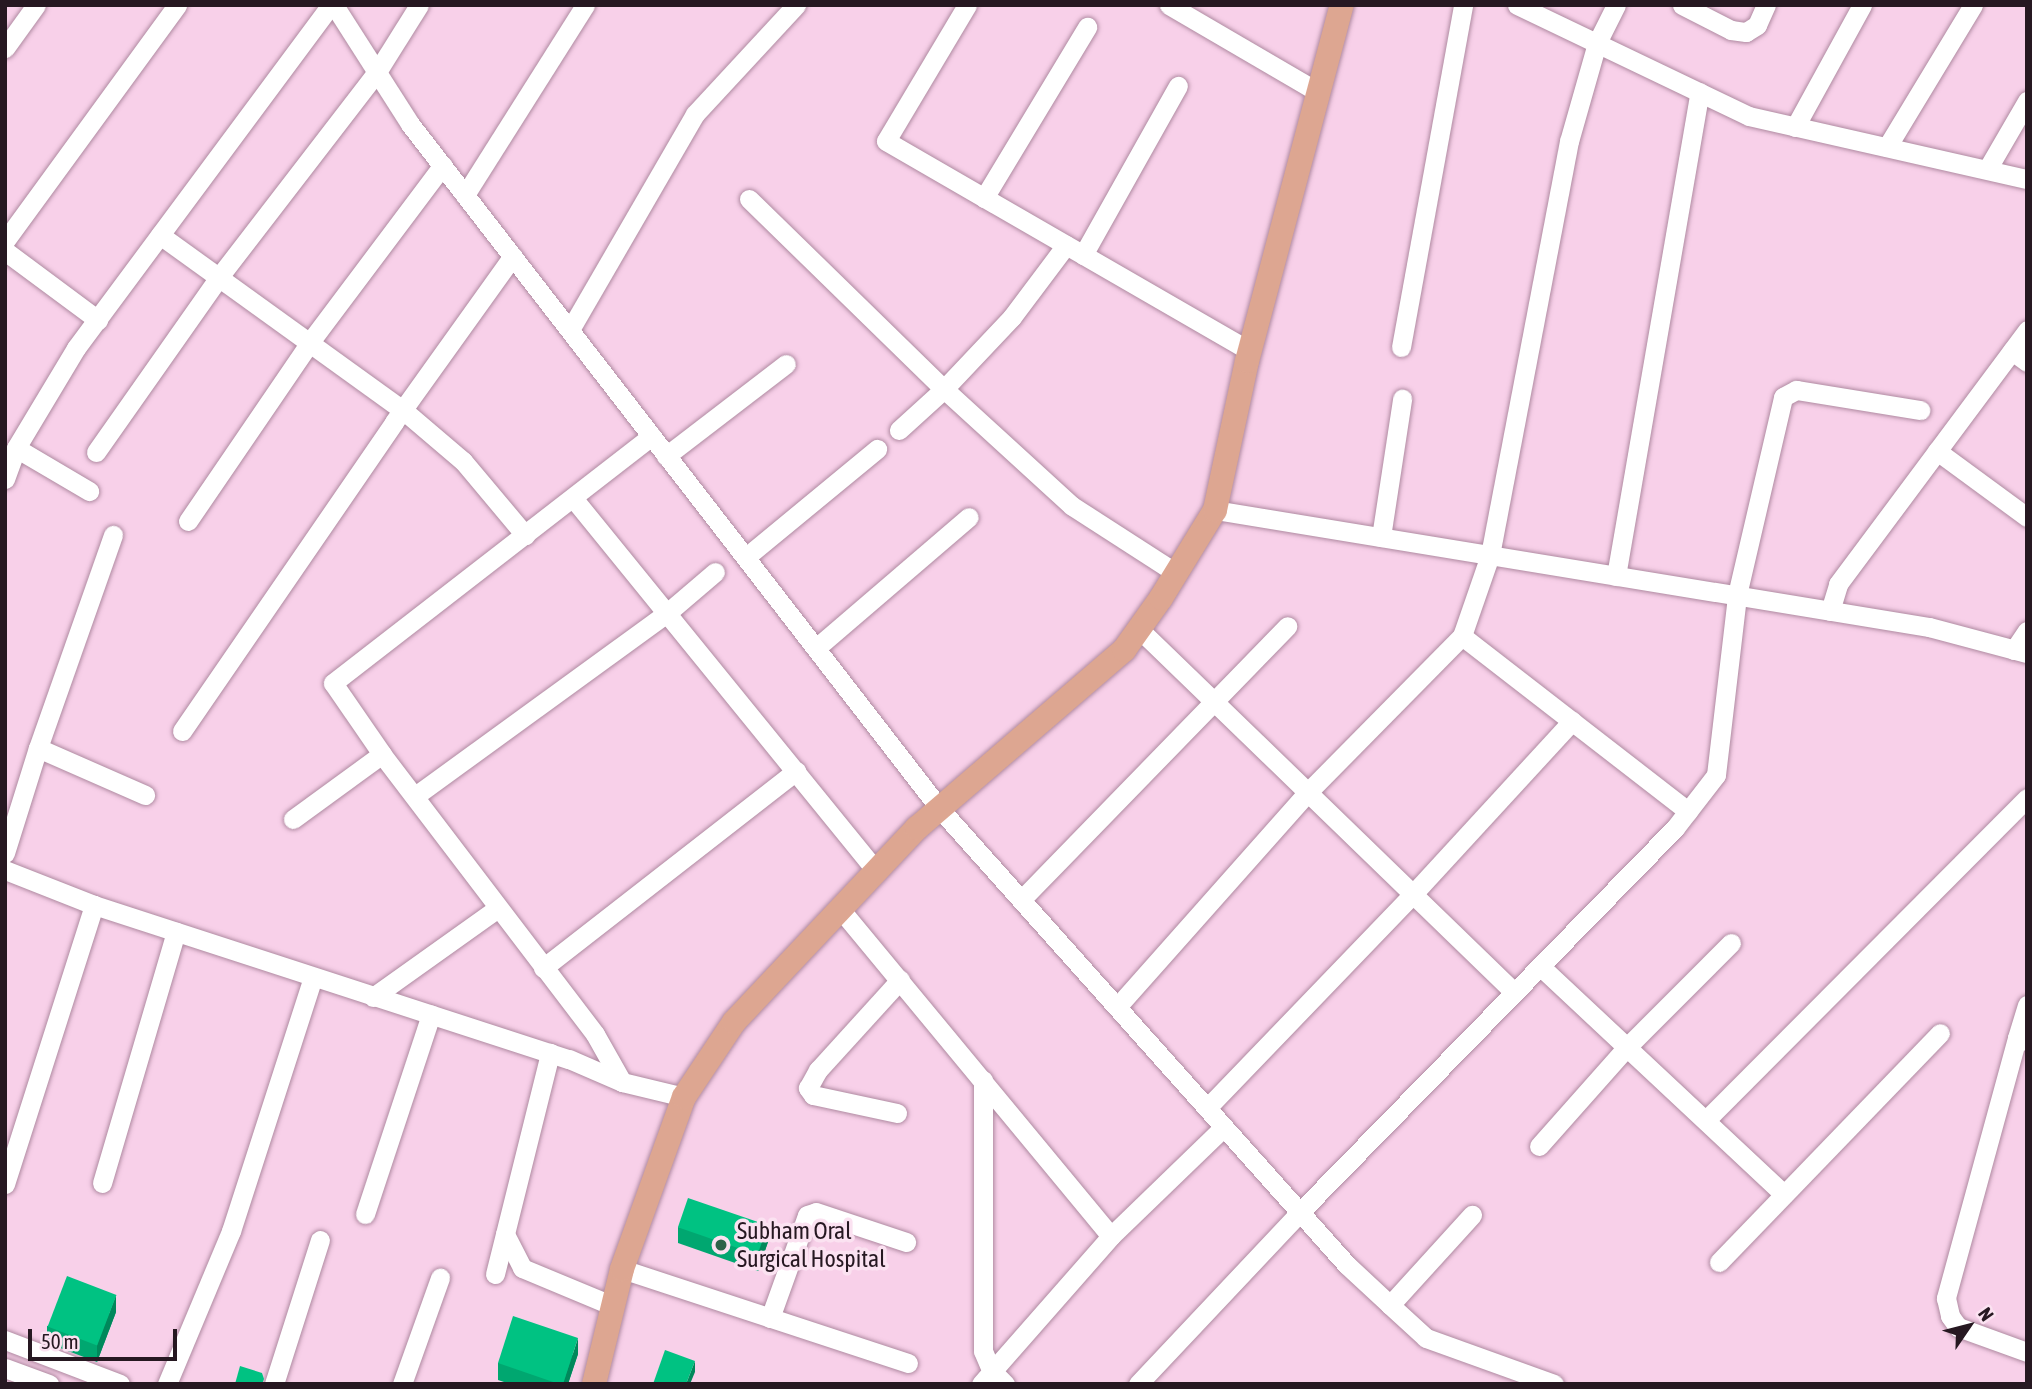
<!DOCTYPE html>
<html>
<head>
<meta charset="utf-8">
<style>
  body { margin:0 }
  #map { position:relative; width:2032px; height:1389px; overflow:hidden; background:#f8d0e9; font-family:"Asap Condensed",sans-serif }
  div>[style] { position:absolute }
  .roads { filter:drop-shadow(0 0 2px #af8aa1) drop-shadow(0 0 2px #af8aa1) }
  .minor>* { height:19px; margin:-9.5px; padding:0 9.5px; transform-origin:9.5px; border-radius:9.5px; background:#fff }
  .major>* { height:24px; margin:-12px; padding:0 12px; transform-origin:12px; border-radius:12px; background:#dda691 }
  .wall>* { inset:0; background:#00a770 }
  .shaded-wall>* { inset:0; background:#00885b }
  .building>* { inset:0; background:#00c282; transform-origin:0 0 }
  .dots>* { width:19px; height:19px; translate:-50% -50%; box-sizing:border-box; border:4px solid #fbe2f1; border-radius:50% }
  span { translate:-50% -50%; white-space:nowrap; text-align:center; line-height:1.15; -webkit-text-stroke:7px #fbe2f1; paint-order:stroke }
  .poi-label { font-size:24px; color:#261821 }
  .left { translate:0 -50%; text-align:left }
  .frame { position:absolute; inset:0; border:7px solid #261821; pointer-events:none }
  .north { position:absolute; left:1934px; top:1291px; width:70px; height:70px; -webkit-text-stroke:5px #fbe2f1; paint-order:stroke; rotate:55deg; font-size:19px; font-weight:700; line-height:28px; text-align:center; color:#261821 }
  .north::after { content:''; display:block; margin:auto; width:24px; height:32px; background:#261821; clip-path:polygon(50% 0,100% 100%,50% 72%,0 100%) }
  .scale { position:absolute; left:28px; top:1329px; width:149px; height:32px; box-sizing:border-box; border:4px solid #261821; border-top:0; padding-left:9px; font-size:21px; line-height:24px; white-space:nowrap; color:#261821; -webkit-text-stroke:5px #fbe2f1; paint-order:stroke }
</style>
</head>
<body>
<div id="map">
  <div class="roads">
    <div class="minor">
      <i style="left:334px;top:5px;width:141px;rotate:57.4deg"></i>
      <i style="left:410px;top:124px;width:866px;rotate:52.27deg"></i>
      <i style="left:940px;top:809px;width:611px;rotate:48.25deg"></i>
      <i style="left:1347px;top:1265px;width:59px;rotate:42.9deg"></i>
      <i style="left:1390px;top:1305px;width:49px;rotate:42.5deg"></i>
      <i style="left:1426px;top:1338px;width:136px;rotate:19.8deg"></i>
      <i style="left:967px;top:5px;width:158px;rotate:120.8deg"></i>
      <i style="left:886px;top:141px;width:419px;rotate:30deg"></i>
      <i style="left:1169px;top:5px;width:173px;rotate:30.3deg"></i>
      <i style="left:1517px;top:5px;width:257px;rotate:25.6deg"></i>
      <i style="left:1749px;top:116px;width:285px;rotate:12.8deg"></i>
      <i style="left:1616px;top:5px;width:42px;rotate:116.6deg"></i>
      <i style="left:1597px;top:43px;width:102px;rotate:105.9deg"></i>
      <i style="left:1569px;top:141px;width:421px;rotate:100.8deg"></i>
      <i style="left:1490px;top:555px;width:86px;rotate:109.1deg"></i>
      <i style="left:1462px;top:636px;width:286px;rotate:37.8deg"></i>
      <i style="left:1682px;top:5px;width:55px;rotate:27deg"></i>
      <i style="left:1731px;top:30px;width:15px;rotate:8deg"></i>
      <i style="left:1746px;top:32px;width:13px;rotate:-32deg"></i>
      <i style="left:1757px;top:25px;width:22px;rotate:-66deg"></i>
      <i style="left:5px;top:48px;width:53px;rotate:-54.2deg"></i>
      <i style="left:1795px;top:127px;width:139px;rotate:-61.2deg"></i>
      <i style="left:1887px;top:147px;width:166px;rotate:-58.8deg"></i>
      <i style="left:1988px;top:168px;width:78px;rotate:-59.8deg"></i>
      <i style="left:465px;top:195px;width:225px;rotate:-57.7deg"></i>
      <i style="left:984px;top:198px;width:200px;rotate:-58.9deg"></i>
      <i style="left:749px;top:199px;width:272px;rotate:44.3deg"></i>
      <i style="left:944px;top:389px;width:61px;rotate:137.7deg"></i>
      <i style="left:160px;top:235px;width:299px;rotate:35.8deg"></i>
      <i style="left:403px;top:410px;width:79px;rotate:40.4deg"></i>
      <i style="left:463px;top:461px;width:97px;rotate:50deg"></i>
      <i style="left:5px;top:241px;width:292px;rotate:-53.9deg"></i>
      <i style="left:1066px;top:245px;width:90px;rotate:126.9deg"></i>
      <i style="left:1012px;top:317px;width:99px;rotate:133.4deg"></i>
      <i style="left:944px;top:389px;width:173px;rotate:42.4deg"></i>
      <i style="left:1072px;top:506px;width:124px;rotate:32.8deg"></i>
      <i style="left:5px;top:251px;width:116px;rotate:36.6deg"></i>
      <i style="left:1083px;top:255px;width:194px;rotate:-60.7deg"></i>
      <i style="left:571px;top:328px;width:247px;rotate:-59.9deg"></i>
      <i style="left:695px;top:114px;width:149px;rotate:-47.2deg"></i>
      <i style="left:1401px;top:347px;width:348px;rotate:-79.7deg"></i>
      <i style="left:2012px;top:351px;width:19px;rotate:36deg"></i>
      <i style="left:16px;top:448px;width:85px;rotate:30.5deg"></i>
      <i style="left:1937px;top:451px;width:112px;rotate:36.3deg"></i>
      <i style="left:96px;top:452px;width:214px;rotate:-54.9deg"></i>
      <i style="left:219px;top:277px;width:259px;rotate:-52.4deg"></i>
      <i style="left:377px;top:72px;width:79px;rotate:-57.9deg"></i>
      <i style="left:666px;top:456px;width:151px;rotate:-37.5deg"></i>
      <i style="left:5px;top:479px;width:33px;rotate:-70deg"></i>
      <i style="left:16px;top:448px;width:117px;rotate:-59deg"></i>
      <i style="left:76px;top:348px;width:427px;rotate:-53.4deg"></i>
      <i style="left:573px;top:498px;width:482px;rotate:50.9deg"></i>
      <i style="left:1215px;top:510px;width:724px;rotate:9.31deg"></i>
      <i style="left:1929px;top:627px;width:101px;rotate:14.9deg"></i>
      <i style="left:188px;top:521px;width:217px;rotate:-55.7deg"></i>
      <i style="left:310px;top:342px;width:221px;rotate:-53.1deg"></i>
      <i style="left:1381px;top:537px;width:140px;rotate:-81.3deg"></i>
      <i style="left:746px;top:557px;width:170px;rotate:-39.5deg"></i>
      <i style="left:1616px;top:576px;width:491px;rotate:-80.2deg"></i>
      <i style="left:1830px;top:611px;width:28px;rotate:-73deg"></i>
      <i style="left:1838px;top:584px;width:317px;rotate:-53.3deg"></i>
      <i style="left:1139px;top:629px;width:522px;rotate:44.07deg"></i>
      <i style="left:816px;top:648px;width:201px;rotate:-40.6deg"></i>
      <i style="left:2014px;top:650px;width:23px;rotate:-56deg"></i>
      <i style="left:182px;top:731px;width:375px;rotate:-55.5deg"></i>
      <i style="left:394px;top:422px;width:204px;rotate:-54.4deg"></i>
      <i style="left:38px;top:748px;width:117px;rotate:23.7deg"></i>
      <i style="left:415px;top:796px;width:311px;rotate:-36deg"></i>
      <i style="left:667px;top:613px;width:63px;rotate:-40.5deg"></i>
      <i style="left:293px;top:819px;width:110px;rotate:-36.1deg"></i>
      <i style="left:5px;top:853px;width:110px;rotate:-72.6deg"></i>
      <i style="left:38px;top:748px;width:226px;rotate:-70.6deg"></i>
      <i style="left:5px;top:870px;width:96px;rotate:21.5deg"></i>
      <i style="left:94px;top:905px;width:499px;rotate:18deg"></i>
      <i style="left:569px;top:1059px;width:58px;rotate:23.5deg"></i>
      <i style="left:622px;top:1082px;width:64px;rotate:13.6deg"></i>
      <i style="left:1021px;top:900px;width:382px;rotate:-45.8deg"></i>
      <i style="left:841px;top:910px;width:423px;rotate:50.4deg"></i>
      <i style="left:1540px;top:966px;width:334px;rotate:43.1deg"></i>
      <i style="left:543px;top:968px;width:321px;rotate:-37.9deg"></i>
      <i style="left:373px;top:997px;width:153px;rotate:-35.5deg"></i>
      <i style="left:2027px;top:1005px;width:34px;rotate:107deg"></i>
      <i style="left:2017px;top:1038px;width:10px;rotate:17deg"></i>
      <i style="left:1117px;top:1007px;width:288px;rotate:-48.4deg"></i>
      <i style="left:1308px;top:792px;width:219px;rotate:-45.4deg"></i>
      <i style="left:2017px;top:1038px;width:270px;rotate:105.3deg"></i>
      <i style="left:1946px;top:1298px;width:18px;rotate:77deg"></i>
      <i style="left:1950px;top:1316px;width:14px;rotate:54deg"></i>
      <i style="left:1958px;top:1327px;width:73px;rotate:19.9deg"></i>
      <i style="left:983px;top:1080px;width:271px;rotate:90deg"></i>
      <i style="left:983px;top:1351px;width:21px;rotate:67deg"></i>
      <i style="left:991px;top:1370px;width:20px;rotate:45deg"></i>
      <i style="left:622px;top:1082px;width:55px;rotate:-119.4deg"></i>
      <i style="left:595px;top:1034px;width:352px;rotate:-127.3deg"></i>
      <i style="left:382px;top:754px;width:86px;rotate:-124.6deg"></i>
      <i style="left:333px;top:683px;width:403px;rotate:-37.8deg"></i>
      <i style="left:1207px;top:1108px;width:297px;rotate:-46.1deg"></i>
      <i style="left:1413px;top:894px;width:235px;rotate:-47.4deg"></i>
      <i style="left:897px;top:1113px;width:86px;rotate:-167.9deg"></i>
      <i style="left:813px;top:1095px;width:9px;rotate:-126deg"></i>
      <i style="left:808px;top:1088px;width:21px;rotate:-61deg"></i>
      <i style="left:818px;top:1070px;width:122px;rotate:-47.7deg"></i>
      <i style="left:1707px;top:1119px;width:453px;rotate:-45.1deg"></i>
      <i style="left:1539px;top:1146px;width:132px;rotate:-48.4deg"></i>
      <i style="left:1627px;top:1047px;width:147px;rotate:-45deg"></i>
      <i style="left:102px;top:1183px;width:262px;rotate:-73.6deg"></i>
      <i style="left:5px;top:1184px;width:293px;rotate:-72.3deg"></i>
      <i style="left:365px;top:1214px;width:210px;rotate:-71.7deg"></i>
      <i style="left:505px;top:1234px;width:38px;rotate:63deg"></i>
      <i style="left:522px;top:1268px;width:96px;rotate:22.6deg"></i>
      <i style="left:1719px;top:1262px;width:318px;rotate:-46deg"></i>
      <i style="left:622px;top:1269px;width:301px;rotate:18.2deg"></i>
      <i style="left:495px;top:1274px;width:228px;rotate:-76deg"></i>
      <i style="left:1390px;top:1305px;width:122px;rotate:-47.7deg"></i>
      <i style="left:770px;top:1318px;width:109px;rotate:-70.2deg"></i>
      <i style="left:807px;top:1215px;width:9px;rotate:-18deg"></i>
      <i style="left:816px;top:1212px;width:95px;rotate:18.4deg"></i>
      <i style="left:5px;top:1340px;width:123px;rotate:20.9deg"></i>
      <i style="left:5px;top:1368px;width:47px;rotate:20deg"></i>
      <i style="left:167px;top:1384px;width:166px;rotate:-67.3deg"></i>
      <i style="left:231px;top:1231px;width:267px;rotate:-72.1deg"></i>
      <i style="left:274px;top:1384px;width:151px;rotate:-72.3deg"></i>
      <i style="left:402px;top:1384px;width:113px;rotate:-70.3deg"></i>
      <i style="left:981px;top:1384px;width:197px;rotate:-48.7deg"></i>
      <i style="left:1111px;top:1236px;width:157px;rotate:-44deg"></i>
      <i style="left:1138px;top:1384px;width:236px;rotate:-46.7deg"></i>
      <i style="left:1300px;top:1212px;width:537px;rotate:-45.68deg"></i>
      <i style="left:1675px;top:828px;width:67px;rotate:-52.3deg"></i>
      <i style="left:1716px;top:775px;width:181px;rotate:-83.3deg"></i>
      <i style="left:1737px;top:595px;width:203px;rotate:-76.9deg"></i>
      <i style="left:1783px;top:397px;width:15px;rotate:-28deg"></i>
      <i style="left:1796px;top:390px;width:126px;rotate:9.2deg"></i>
    </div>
    <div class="major">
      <i style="left:594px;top:1384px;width:118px;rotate:-76.3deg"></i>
      <i style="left:622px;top:1269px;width:183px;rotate:-70.2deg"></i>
      <i style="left:684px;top:1097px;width:90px;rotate:-56.3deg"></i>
      <i style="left:734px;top:1022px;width:267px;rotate:-46.7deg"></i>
      <i style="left:917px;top:828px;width:273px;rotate:-40.7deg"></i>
      <i style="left:1124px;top:650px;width:64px;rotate:-54.6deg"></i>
      <i style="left:1161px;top:598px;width:103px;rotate:-58.5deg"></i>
      <i style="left:1215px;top:510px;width:152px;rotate:-77.9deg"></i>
      <i style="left:1247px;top:361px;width:368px;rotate:-75.1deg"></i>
    </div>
  </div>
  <div class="wall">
    <i style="clip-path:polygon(678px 1227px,768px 1242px,758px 1271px,678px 1243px)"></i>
    <i style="clip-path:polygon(116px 1312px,97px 1362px,47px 1343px,47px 1326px)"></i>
    <i style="clip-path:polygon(578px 1354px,568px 1384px,510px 1384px,498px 1380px,498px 1363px)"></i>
  </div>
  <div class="shaded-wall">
    <i style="clip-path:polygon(768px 1225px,768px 1242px,758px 1271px,758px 1254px)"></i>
    <i style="clip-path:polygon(116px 1295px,116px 1312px,97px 1362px,97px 1345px)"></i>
    <i style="clip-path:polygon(578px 1338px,578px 1354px,568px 1384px,563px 1384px)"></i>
    <i style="clip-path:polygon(695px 1361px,695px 1372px,690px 1384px,686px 1384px)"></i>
  </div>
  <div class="building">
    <i style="left:688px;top:1198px;width:84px;height:31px;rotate:19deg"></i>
    <i style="left:67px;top:1276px;width:53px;height:54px;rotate:21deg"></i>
    <i style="clip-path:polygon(513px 1316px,578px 1338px,563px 1384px,559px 1384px,498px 1363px)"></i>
    <i style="clip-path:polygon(665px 1350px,695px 1361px,686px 1384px,653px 1384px)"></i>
    <i style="clip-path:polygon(240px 1366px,262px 1373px,264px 1379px,262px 1384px,235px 1384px)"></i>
  </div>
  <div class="dots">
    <i style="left:721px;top:1245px;background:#2d6349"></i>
  </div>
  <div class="poi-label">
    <span class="left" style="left:737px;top:1245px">Subham Oral<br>Surgical Hospital</span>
  </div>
  <div class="frame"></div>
  <div class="north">N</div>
  <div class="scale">50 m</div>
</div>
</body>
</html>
